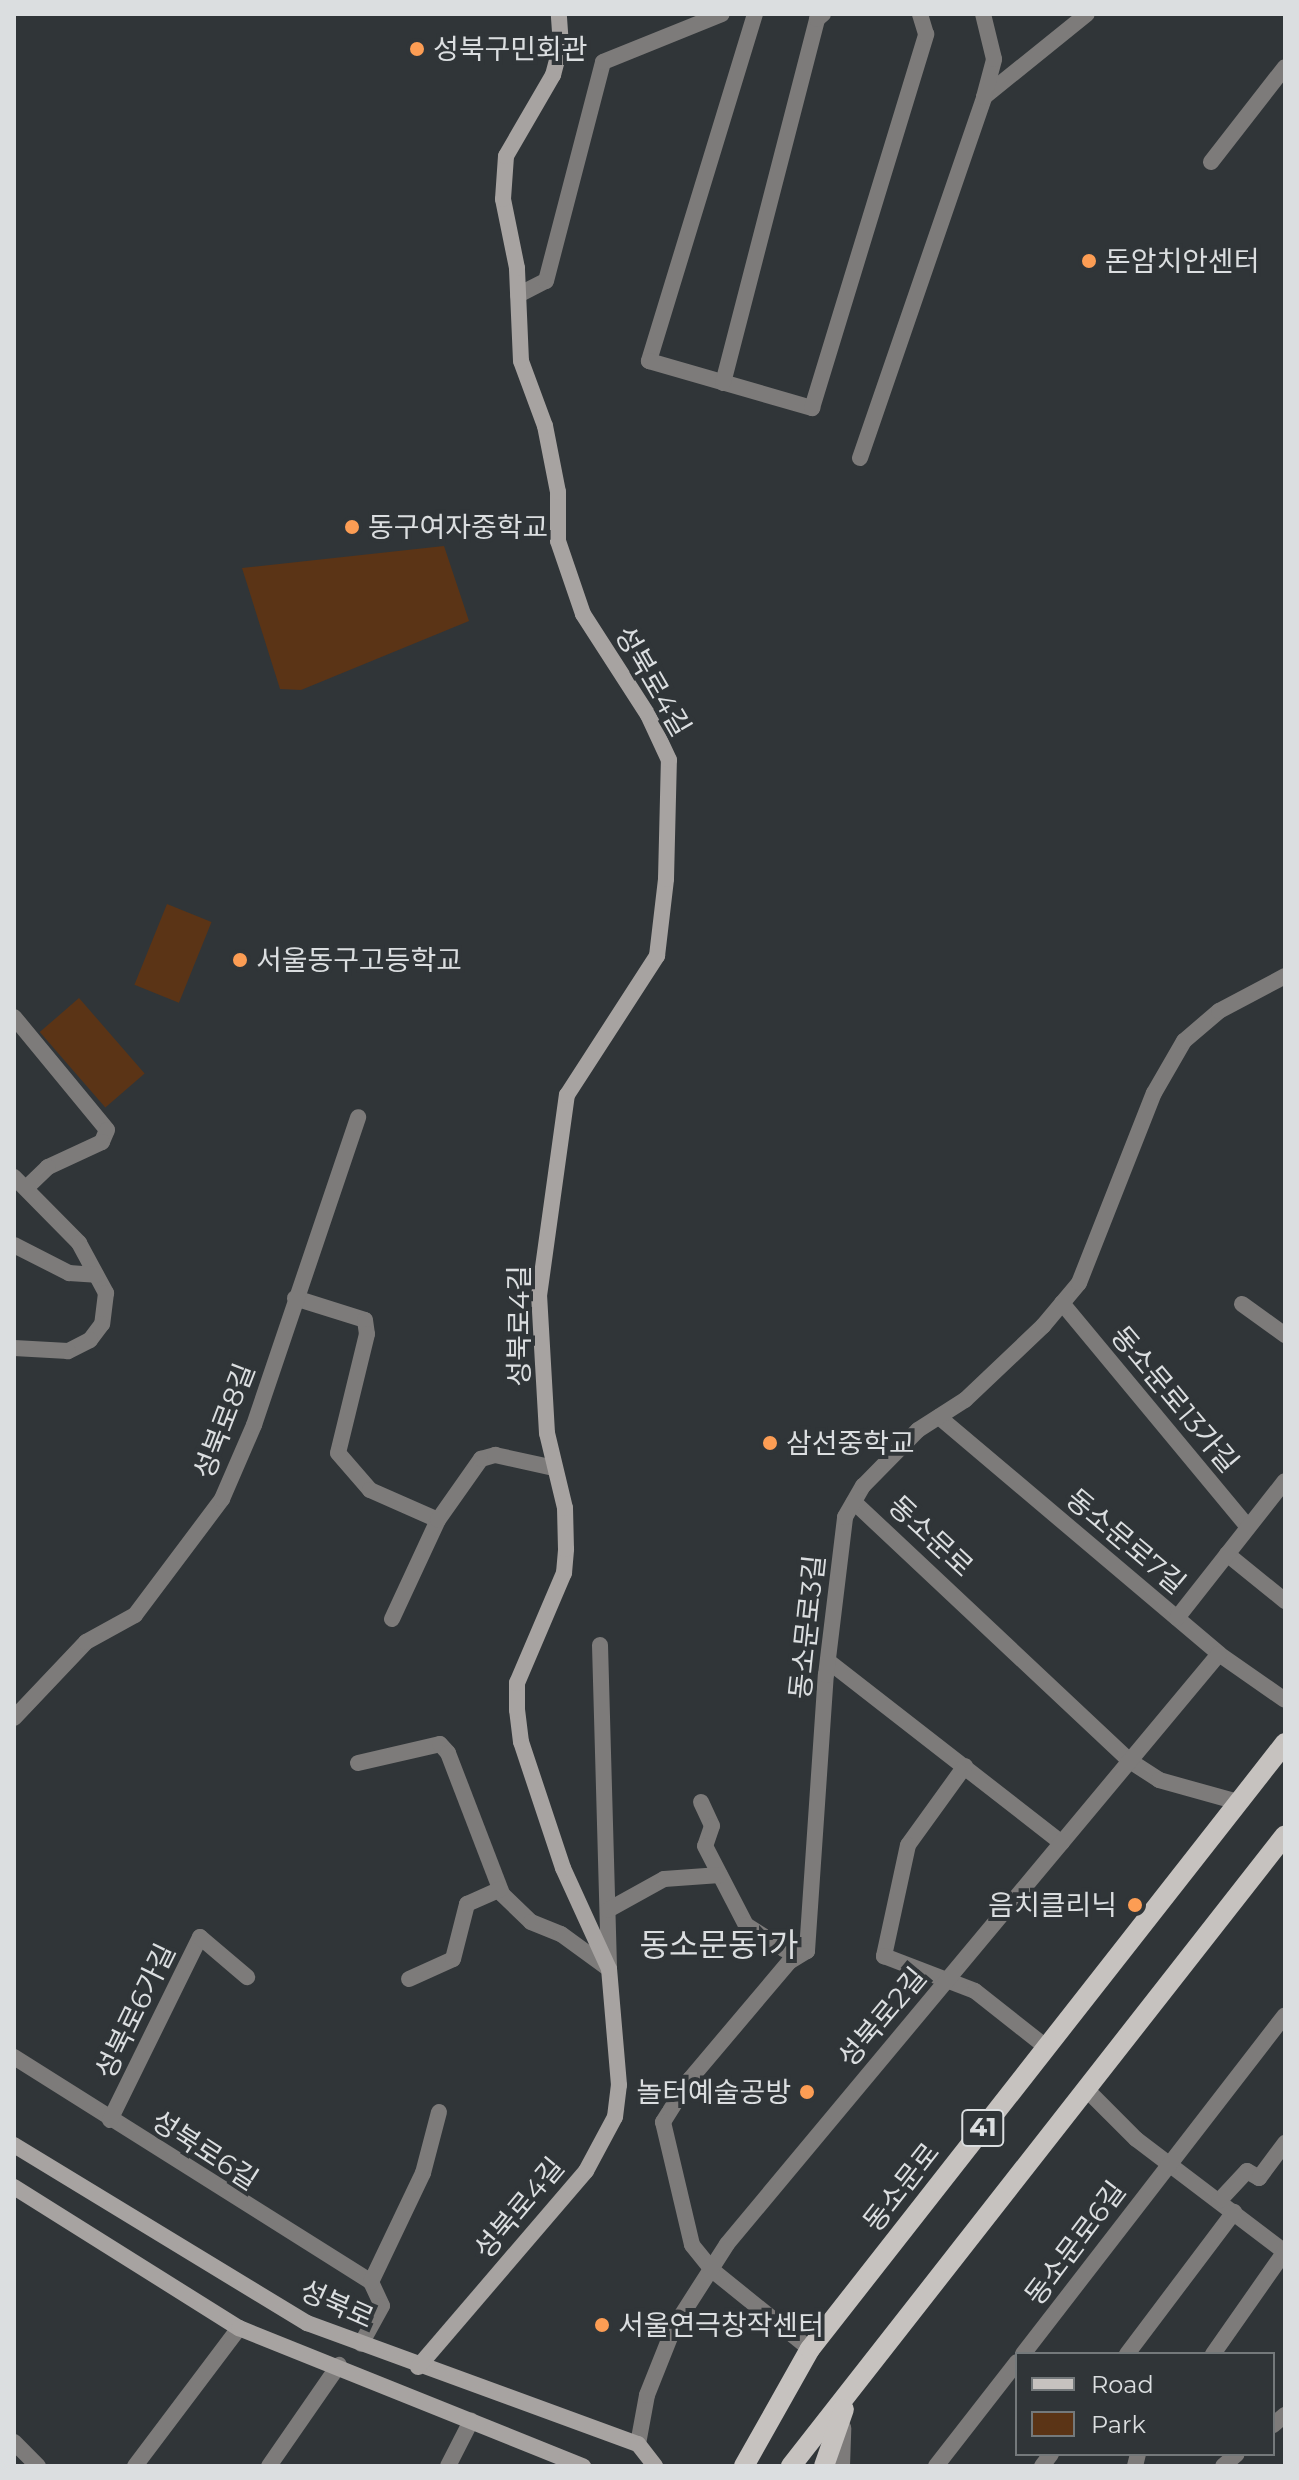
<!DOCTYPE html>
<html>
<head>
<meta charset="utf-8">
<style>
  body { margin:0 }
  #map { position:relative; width:1299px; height:2480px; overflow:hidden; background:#303538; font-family:Montserrat,"Noto Sans KR",sans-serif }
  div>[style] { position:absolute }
  .green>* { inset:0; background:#5b3416; transform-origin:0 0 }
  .street>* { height:16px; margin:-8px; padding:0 8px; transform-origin:8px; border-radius:8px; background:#7d7b7a }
  .secondary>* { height:16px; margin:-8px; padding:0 8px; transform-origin:8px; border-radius:8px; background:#a7a3a1 }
  .primary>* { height:20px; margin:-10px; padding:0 10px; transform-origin:10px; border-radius:10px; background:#c6c2bf }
  .dots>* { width:22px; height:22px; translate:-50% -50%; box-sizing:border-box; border:4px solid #303538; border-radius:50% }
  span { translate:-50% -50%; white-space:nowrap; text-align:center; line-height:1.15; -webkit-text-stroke:8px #303538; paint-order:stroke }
  .shield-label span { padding:2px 6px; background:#303538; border:2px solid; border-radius:6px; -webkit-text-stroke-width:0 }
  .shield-label { font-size:26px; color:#dbdee0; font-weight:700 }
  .poi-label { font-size:28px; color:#dbdee0 }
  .left { translate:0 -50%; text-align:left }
  .right { translate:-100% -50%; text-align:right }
  .street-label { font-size:28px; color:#dbdee0 }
  .quarter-label { font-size:32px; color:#dbdee0 }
  .frame { position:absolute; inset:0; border:16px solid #dbdee0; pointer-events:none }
  .legend { position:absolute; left:1015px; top:2352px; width:260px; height:104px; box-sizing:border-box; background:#303538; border:2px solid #74797b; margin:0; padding:10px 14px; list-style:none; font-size:24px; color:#dbdee0 }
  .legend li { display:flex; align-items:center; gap:16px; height:40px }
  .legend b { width:40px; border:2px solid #74797b }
</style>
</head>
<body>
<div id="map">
  <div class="green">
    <i style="clip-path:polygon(444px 546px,469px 621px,301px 690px,280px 689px,242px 568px)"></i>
    <i style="left:167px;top:904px;width:48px;height:87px;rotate:22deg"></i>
    <i style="left:79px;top:998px;width:100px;height:52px;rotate:49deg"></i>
  </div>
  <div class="street">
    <i style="left:755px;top:14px;width:363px;rotate:107deg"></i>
    <i style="left:649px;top:361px;width:170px;rotate:16.1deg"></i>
    <i style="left:812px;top:408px;width:391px;rotate:-73deg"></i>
    <i style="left:926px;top:34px;width:21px;rotate:-107deg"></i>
    <i style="left:984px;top:97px;width:132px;rotate:-38.9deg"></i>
    <i style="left:1211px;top:162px;width:120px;rotate:-52.1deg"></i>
    <i style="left:518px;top:295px;width:31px;rotate:-27deg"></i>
    <i style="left:546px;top:281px;width:226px;rotate:-75.4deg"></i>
    <i style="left:603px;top:62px;width:128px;rotate:-22deg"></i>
    <i style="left:723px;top:383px;width:376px;rotate:-75.5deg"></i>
    <i style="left:817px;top:19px;width:8px;rotate:-40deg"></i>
    <i style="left:860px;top:458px;width:382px;rotate:-71deg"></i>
    <i style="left:984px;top:97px;width:39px;rotate:-75deg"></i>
    <i style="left:994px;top:59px;width:46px;rotate:-103.7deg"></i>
    <i style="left:14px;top:1017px;width:146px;rotate:50.5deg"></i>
    <i style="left:107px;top:1130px;width:13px;rotate:113deg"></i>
    <i style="left:102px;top:1142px;width:60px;rotate:155.2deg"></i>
    <i style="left:48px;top:1167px;width:30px;rotate:136deg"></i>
    <i style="left:14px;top:1177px;width:93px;rotate:45.4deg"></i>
    <i style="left:79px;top:1243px;width:57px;rotate:61.6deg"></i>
    <i style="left:106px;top:1293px;width:31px;rotate:97deg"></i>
    <i style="left:102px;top:1324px;width:20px;rotate:127deg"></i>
    <i style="left:90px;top:1340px;width:25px;rotate:153deg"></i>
    <i style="left:68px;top:1351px;width:54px;rotate:-176.8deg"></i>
    <i style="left:14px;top:1245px;width:62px;rotate:27deg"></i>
    <i style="left:69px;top:1273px;width:27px;rotate:4deg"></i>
    <i style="left:295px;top:1298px;width:73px;rotate:17.4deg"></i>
    <i style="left:365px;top:1320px;width:14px;rotate:82deg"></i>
    <i style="left:367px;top:1334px;width:122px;rotate:103.7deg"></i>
    <i style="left:338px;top:1453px;width:49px;rotate:49.1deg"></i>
    <i style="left:370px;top:1490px;width:74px;rotate:23.8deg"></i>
    <i style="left:1062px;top:1303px;width:291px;rotate:50.3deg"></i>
    <i style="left:1242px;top:1304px;width:53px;rotate:35.8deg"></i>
    <i style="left:939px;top:1417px;width:367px;rotate:40.2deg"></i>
    <i style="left:1219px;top:1654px;width:80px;rotate:34.9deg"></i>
    <i style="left:854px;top:1502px;width:378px;rotate:43.2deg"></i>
    <i style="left:1130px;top:1761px;width:35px;rotate:33deg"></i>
    <i style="left:1159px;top:1780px;width:82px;rotate:15.6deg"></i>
    <i style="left:1227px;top:1554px;width:75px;rotate:39deg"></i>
    <i style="left:1177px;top:1618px;width:174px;rotate:-51.8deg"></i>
    <i style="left:392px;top:1619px;width:109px;rotate:-65.1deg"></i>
    <i style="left:438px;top:1520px;width:75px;rotate:-54.8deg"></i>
    <i style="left:481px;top:1459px;width:15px;rotate:-16deg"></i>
    <i style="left:495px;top:1455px;width:60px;rotate:12.4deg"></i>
    <i style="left:600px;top:1645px;width:322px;rotate:88.4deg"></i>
    <i style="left:828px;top:1661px;width:296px;rotate:37.9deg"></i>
    <i style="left:14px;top:1718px;width:105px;rotate:-46.5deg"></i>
    <i style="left:86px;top:1642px;width:56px;rotate:-28.9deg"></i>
    <i style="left:135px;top:1615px;width:145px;rotate:-53.1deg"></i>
    <i style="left:222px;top:1499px;width:81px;rotate:-66.6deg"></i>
    <i style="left:254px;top:1425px;width:325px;rotate:-71.3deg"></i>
    <i style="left:358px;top:1763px;width:84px;rotate:-13deg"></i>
    <i style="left:440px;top:1744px;width:12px;rotate:48deg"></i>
    <i style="left:448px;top:1753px;width:151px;rotate:69deg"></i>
    <i style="left:502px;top:1894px;width:40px;rotate:44deg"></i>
    <i style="left:531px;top:1922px;width:32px;rotate:22deg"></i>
    <i style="left:561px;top:1934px;width:59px;rotate:36.1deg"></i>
    <i style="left:965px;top:1766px;width:97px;rotate:125.8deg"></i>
    <i style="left:908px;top:1845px;width:114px;rotate:102.2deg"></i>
    <i style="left:884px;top:1956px;width:97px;rotate:21deg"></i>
    <i style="left:975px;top:1991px;width:90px;rotate:38.3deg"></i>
    <i style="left:701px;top:1802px;width:26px;rotate:65deg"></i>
    <i style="left:712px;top:1826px;width:21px;rotate:109deg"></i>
    <i style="left:705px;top:1846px;width:89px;rotate:62.6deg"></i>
    <i style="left:746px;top:1925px;width:45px;rotate:32.3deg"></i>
    <i style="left:784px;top:1949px;width:23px;rotate:5deg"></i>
    <i style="left:608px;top:1910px;width:64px;rotate:-29deg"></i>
    <i style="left:664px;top:1879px;width:56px;rotate:-4.1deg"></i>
    <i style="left:807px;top:1951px;width:277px;rotate:-86.1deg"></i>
    <i style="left:826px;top:1675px;width:159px;rotate:-83.1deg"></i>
    <i style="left:845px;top:1517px;width:36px;rotate:-60deg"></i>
    <i style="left:863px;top:1486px;width:78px;rotate:-45.5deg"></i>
    <i style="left:918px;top:1430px;width:56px;rotate:-32.6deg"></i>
    <i style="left:965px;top:1400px;width:108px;rotate:-43.5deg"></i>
    <i style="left:1043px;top:1326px;width:56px;rotate:-50.1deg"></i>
    <i style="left:1079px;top:1283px;width:204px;rotate:-68.5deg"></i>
    <i style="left:1154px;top:1093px;width:60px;rotate:-60deg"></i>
    <i style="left:1184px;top:1041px;width:46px;rotate:-40.6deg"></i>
    <i style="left:1219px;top:1011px;width:75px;rotate:-27.9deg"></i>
    <i style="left:807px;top:1951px;width:21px;rotate:149deg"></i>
    <i style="left:789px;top:1962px;width:153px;rotate:130.2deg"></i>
    <i style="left:690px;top:2079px;width:51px;rotate:122.1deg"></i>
    <i style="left:663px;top:2122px;width:126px;rotate:76.7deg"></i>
    <i style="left:692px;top:2245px;width:32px;rotate:51deg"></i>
    <i style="left:712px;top:2270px;width:126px;rotate:38.9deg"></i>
    <i style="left:409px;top:1979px;width:48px;rotate:-24.4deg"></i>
    <i style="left:453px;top:1959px;width:57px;rotate:-75.7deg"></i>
    <i style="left:467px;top:1904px;width:36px;rotate:-24deg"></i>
    <i style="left:14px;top:2057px;width:422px;rotate:32.2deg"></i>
    <i style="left:371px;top:2282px;width:26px;rotate:65deg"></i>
    <i style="left:382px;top:2306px;width:43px;rotate:118.9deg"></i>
    <i style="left:1088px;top:2091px;width:68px;rotate:45deg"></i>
    <i style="left:1136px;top:2139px;width:187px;rotate:37.2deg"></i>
    <i style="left:110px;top:2120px;width:204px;rotate:-63.8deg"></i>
    <i style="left:200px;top:1937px;width:62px;rotate:40.4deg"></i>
    <i style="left:1219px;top:2201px;width:41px;rotate:-47deg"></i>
    <i style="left:1247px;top:2171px;width:14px;rotate:30deg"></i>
    <i style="left:1259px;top:2178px;width:44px;rotate:-53.4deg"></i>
    <i style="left:371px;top:2282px;width:121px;rotate:-64.5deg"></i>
    <i style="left:423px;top:2173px;width:63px;rotate:-75.3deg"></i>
    <i style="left:1023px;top:2354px;width:428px;rotate:-52.3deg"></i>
    <i style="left:1127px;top:2354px;width:178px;rotate:-53deg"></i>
    <i style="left:1213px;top:2354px;width:126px;rotate:-55deg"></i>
    <i style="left:1273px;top:2425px;width:16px;rotate:-40deg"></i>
    <i style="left:14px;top:2442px;width:34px;rotate:45deg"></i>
    <i style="left:638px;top:2444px;width:50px;rotate:-79.6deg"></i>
    <i style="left:647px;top:2395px;width:73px;rotate:-68.3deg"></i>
    <i style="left:674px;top:2327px;width:98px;rotate:-57.4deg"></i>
    <i style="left:727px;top:2244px;width:768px;rotate:-50.18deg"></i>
    <i style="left:135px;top:2466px;width:173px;rotate:-53deg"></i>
    <i style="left:269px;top:2466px;width:123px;rotate:-55.3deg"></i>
    <i style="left:448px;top:2466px;width:51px;rotate:-62.9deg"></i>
    <i style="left:842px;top:2466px;width:38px;rotate:-88deg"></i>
    <i style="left:936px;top:2466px;width:132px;rotate:-52.1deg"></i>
    <i style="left:1042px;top:2466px;width:15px;rotate:-53deg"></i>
    <i style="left:1135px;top:2466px;width:12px;rotate:-76deg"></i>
    <i style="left:1223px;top:2466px;width:18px;rotate:-41deg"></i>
  </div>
  <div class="secondary">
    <i style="left:14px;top:2145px;width:343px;rotate:31.3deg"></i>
    <i style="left:307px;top:2323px;width:352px;rotate:20.1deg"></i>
    <i style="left:638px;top:2444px;width:28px;rotate:52deg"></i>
    <i style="left:14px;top:2187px;width:266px;rotate:32.1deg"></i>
    <i style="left:239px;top:2328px;width:371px;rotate:21.9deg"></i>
    <i style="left:418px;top:2367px;width:258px;rotate:-49.4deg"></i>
    <i style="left:586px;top:2171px;width:61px;rotate:-61.8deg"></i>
    <i style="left:615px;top:2117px;width:32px;rotate:-83deg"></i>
    <i style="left:619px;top:2085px;width:116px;rotate:-94.9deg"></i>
    <i style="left:609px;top:1969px;width:111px;rotate:-114.5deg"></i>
    <i style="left:563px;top:1868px;width:133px;rotate:-108.4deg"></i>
    <i style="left:521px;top:1742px;width:32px;rotate:-97deg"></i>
    <i style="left:517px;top:1710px;width:27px;rotate:-90deg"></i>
    <i style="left:517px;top:1683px;width:120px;rotate:-66.9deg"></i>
    <i style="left:564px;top:1573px;width:24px;rotate:-85deg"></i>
    <i style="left:566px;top:1549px;width:41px;rotate:-91.4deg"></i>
    <i style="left:565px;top:1508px;width:77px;rotate:-103.5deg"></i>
    <i style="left:547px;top:1433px;width:137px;rotate:-93.3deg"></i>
    <i style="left:539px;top:1296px;width:203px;rotate:-82.1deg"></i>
    <i style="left:567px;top:1095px;width:166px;rotate:-57.1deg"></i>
    <i style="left:657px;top:956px;width:78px;rotate:-83.3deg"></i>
    <i style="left:666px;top:879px;width:119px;rotate:-88.6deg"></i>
    <i style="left:669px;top:760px;width:50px;rotate:-115deg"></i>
    <i style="left:648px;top:715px;width:120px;rotate:-122.8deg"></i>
    <i style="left:583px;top:614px;width:77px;rotate:-108.9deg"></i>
    <i style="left:558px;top:541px;width:49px;rotate:-90deg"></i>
    <i style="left:558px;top:492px;width:67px;rotate:-101.1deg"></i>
    <i style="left:545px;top:426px;width:69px;rotate:-110.3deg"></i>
    <i style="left:521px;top:361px;width:93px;rotate:-92.5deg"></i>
    <i style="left:517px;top:268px;width:70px;rotate:-101.5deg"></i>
    <i style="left:503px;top:199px;width:43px;rotate:-86deg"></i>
    <i style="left:506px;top:156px;width:94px;rotate:-59.9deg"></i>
    <i style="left:553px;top:75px;width:30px;rotate:-75deg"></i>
    <i style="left:561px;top:46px;width:32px;rotate:-94deg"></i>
  </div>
  <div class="primary">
    <i style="left:744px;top:2466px;width:134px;rotate:-60.6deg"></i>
    <i style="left:810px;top:2349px;width:770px;rotate:-51.91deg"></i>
    <i style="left:791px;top:2466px;width:801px;rotate:-51.94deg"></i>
    <i style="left:824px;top:2466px;width:60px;rotate:-70.7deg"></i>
  </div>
  <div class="dots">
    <i style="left:417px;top:49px;background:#fc9d54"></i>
    <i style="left:1089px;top:261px;background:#fc9d54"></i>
    <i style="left:352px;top:527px;background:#fc9d54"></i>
    <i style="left:240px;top:960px;background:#fc9d54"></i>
    <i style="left:770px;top:1443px;background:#fc9d54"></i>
    <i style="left:1135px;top:1905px;background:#fc9d54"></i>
    <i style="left:807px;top:2092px;background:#fc9d54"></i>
    <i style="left:602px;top:2325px;background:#fc9d54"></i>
  </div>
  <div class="shield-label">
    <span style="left:983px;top:2128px">41</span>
  </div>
  <div class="poi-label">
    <span class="left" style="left:433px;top:49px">성북구민회관</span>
    <span class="left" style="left:1105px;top:261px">돈암치안센터</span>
    <span class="left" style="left:368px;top:527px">동구여자중학교</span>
    <span class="left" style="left:256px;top:960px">서울동구고등학교</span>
    <span class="left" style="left:786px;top:1443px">삼선중학교</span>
    <span class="right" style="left:1117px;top:1905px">음치클리닉</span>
    <span class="right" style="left:791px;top:2092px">놀터예술공방</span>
    <span class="left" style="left:618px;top:2325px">서울연극창작센터</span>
  </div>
  <div class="street-label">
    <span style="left:653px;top:681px;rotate:60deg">성북로4길</span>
    <span style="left:519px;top:1326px;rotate:-90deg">성북로4길</span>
    <span style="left:1175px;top:1399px;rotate:50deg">동소문로13가길</span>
    <span style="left:224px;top:1421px;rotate:-69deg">성북로8길</span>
    <span style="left:931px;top:1536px;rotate:43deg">동소문로</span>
    <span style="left:1126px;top:1541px;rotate:40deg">동소문로7길</span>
    <span style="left:807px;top:1627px;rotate:-84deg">동소문로3길</span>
    <span style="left:135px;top:2011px;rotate:-64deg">성북로6가길</span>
    <span style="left:882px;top:2017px;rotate:-50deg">성북로2길</span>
    <span style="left:205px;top:2150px;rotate:33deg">성북로6길</span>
    <span style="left:901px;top:2187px;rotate:-52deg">동소문로</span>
    <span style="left:519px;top:2208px;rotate:-50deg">성북로4길</span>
    <span style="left:1075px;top:2243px;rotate:-53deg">동소문로6길</span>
    <span style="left:337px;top:2304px;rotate:24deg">성북로</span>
  </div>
  <div class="quarter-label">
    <span style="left:719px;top:1945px">동소문동1가</span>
  </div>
  <div class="frame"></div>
  <ul class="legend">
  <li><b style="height:10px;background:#c6c2bf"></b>Road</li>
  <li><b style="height:22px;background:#5b3416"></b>Park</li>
  </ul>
</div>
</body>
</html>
